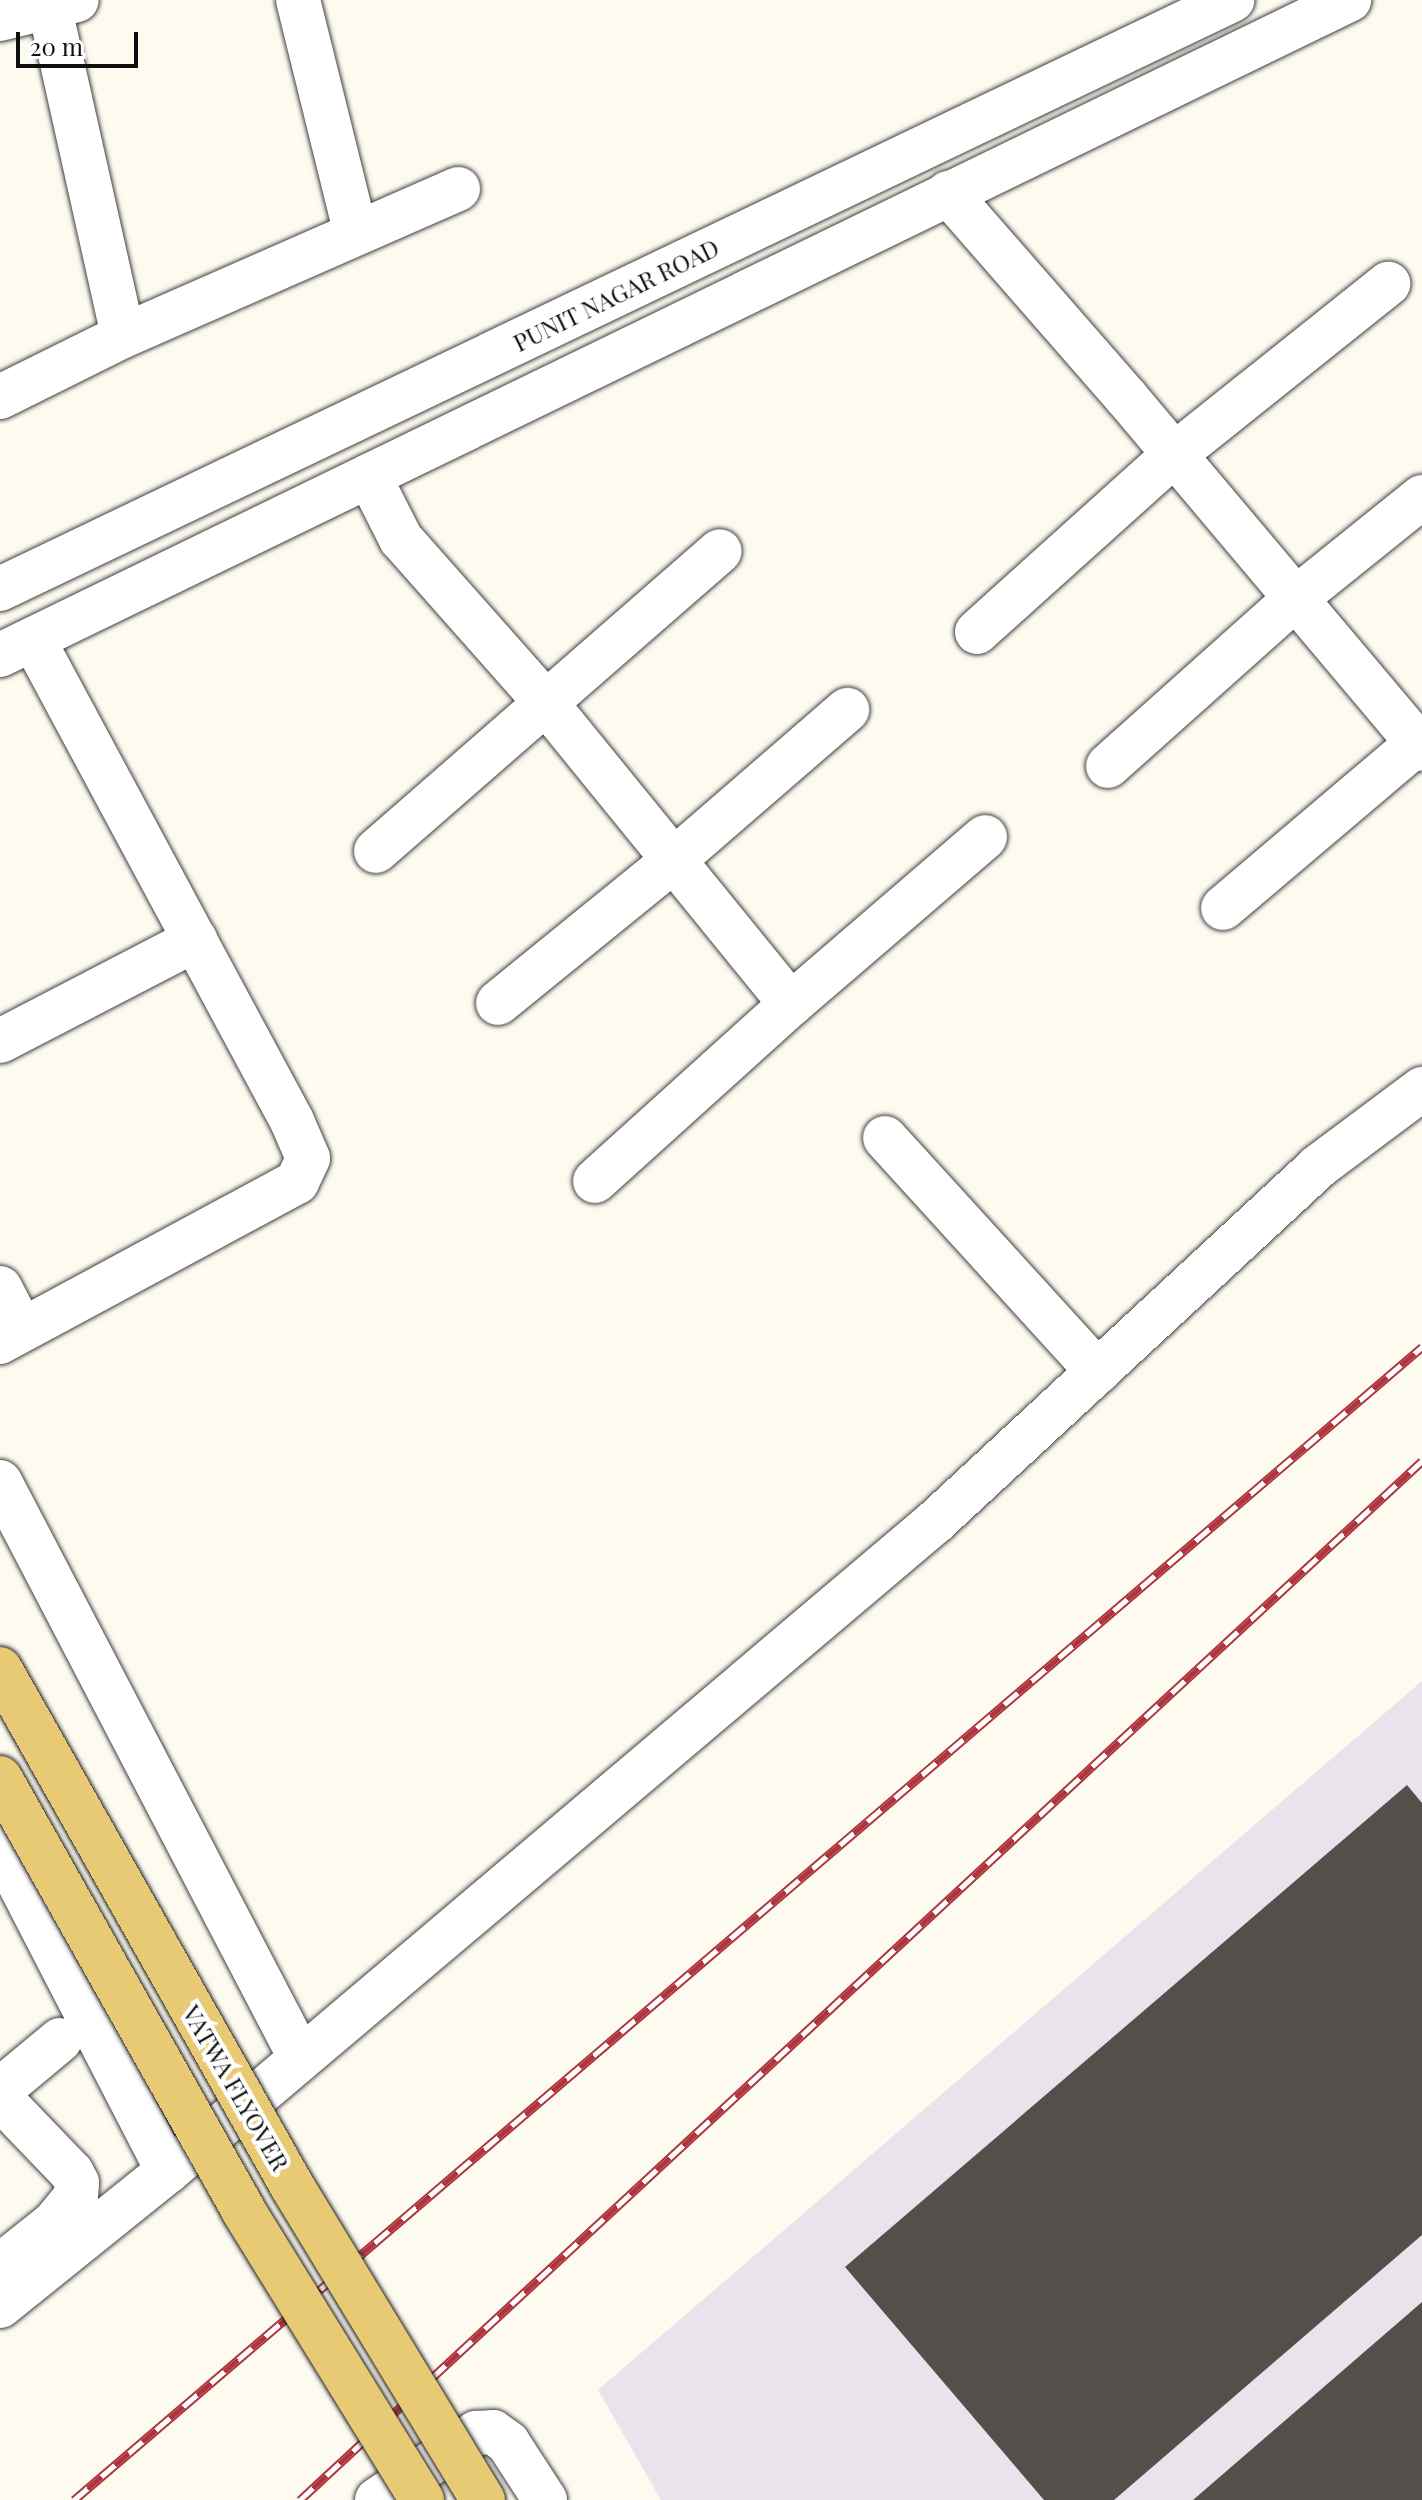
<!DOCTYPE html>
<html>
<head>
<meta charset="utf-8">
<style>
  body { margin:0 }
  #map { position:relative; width:1422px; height:2500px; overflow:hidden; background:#fdfaf0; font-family:"Playfair Display",serif }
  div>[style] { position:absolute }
  .industrial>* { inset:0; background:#eae3eb }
  .building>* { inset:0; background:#554f4b }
  .roads { filter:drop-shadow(0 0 2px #414141) drop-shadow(0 0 2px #414141) }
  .minor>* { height:44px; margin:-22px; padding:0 22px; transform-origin:22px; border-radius:22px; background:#fff }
  .rail>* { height:9px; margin-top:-4.5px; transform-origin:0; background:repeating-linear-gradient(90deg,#fff 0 18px,#ae353e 0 36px); box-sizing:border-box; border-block:2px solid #ae353e }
  .bridges { filter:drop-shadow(0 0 2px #1f1f1f) drop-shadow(0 0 2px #1f1f1f) }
  .major-bridge>* { height:44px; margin:-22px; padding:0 22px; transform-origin:22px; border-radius:22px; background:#e9ca74 }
  span { translate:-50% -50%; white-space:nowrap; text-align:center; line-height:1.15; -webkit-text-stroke:8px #fff; paint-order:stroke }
  .street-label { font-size:24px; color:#0e0e0e }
  .scale { position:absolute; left:16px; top:32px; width:122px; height:36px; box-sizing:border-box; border:4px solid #0e0e0e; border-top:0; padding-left:10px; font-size:24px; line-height:28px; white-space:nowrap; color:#0e0e0e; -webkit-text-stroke:6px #fff; paint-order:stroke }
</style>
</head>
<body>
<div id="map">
  <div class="industrial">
    <i style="clip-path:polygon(1422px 1681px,1422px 2500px,661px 2500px,598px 2390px)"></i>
  </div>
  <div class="building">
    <i style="clip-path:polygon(1407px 1785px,1422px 1803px,1422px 2235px,1114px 2500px,1044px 2500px,845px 2267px)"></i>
    <i style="clip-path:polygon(1422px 2302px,1422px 2500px,1193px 2500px)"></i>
  </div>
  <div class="roads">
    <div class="minor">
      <i style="left:48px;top:0;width:344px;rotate:77.4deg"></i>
      <i style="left:298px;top:0;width:238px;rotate:76.1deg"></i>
      <i style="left:0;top:19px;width:79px;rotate:-13.9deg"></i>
      <i style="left:948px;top:193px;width:271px;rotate:48.9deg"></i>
      <i style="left:1126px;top:397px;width:460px;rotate:49.9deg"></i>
      <i style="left:0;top:397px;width:137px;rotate:-26.4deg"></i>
      <i style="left:123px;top:336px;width:366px;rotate:-23.7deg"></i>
      <i style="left:369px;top:476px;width:71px;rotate:63.1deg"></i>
      <i style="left:401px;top:539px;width:219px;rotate:48.5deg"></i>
      <i style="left:546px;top:703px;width:388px;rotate:50.9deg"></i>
      <i style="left:0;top:589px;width:1366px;rotate:-25.55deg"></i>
      <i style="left:977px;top:632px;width:266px;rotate:-42deg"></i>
      <i style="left:1175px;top:454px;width:273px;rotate:-38.6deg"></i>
      <i style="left:0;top:655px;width:1500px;rotate:-25.9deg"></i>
      <i style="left:1108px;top:766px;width:251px;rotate:-41.8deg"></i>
      <i style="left:1295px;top:599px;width:163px;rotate:-38.8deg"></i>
      <i style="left:376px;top:851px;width:456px;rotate:-41.1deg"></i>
      <i style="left:1223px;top:908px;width:261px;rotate:-40.3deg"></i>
      <i style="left:498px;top:1003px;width:228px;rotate:-39.1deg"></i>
      <i style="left:675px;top:859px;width:228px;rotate:-40.9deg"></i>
      <i style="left:0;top:1041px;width:220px;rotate:-27.4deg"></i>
      <i style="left:885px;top:1138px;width:316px;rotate:47.7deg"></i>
      <i style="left:595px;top:1181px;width:264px;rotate:-42.1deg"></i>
      <i style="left:791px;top:1004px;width:256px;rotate:-40.7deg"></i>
      <i style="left:0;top:1288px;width:47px;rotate:62.4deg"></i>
      <i style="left:0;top:1342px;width:337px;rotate:-28.3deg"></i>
      <i style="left:297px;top:1182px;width:26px;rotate:-65deg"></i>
      <i style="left:308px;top:1158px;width:40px;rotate:-113.4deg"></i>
      <i style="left:292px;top:1121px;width:547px;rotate:-118.25deg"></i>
      <i style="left:0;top:1482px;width:649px;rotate:62.45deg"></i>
      <i style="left:0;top:1846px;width:366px;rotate:62.7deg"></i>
      <i style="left:0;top:2090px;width:78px;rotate:-39.8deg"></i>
      <i style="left:0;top:2098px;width:104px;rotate:46.2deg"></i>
      <i style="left:72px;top:2173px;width:11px;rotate:63deg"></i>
      <i style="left:77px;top:2183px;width:13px;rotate:94deg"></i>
      <i style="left:76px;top:2196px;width:35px;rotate:129deg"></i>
      <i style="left:54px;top:2223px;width:69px;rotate:141.5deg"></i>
      <i style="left:0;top:2306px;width:216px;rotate:-38.8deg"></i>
      <i style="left:168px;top:2171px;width:1005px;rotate:-40.24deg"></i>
      <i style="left:935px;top:1522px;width:524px;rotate:-42.83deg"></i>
      <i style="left:1319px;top:1166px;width:129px;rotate:-36.8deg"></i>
      <i style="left:377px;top:2500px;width:120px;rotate:-34.1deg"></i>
      <i style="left:476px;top:2433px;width:17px;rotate:-3deg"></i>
      <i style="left:493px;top:2432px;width:19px;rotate:36deg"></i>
      <i style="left:508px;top:2443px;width:68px;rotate:57deg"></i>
    </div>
  </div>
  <div class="rail">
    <i style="left:74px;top:2500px;width:1774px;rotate:-40.54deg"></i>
    <i style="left:300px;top:2500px;width:1529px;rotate:-42.8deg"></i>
  </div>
  <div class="bridges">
    <div class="major-bridge">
      <i style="left:0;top:1669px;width:594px;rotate:60.54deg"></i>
      <i style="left:292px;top:2186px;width:368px;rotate:58.7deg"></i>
      <i style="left:0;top:1778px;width:496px;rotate:60.6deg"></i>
      <i style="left:243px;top:2210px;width:341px;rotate:58.3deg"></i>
    </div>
  </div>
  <div class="street-label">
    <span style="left:616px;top:295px;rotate:-26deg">PUNIT NAGAR ROAD</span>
    <span style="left:236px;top:2088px;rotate:60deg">VATWA FLYOVER</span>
  </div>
  <div class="scale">20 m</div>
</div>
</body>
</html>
